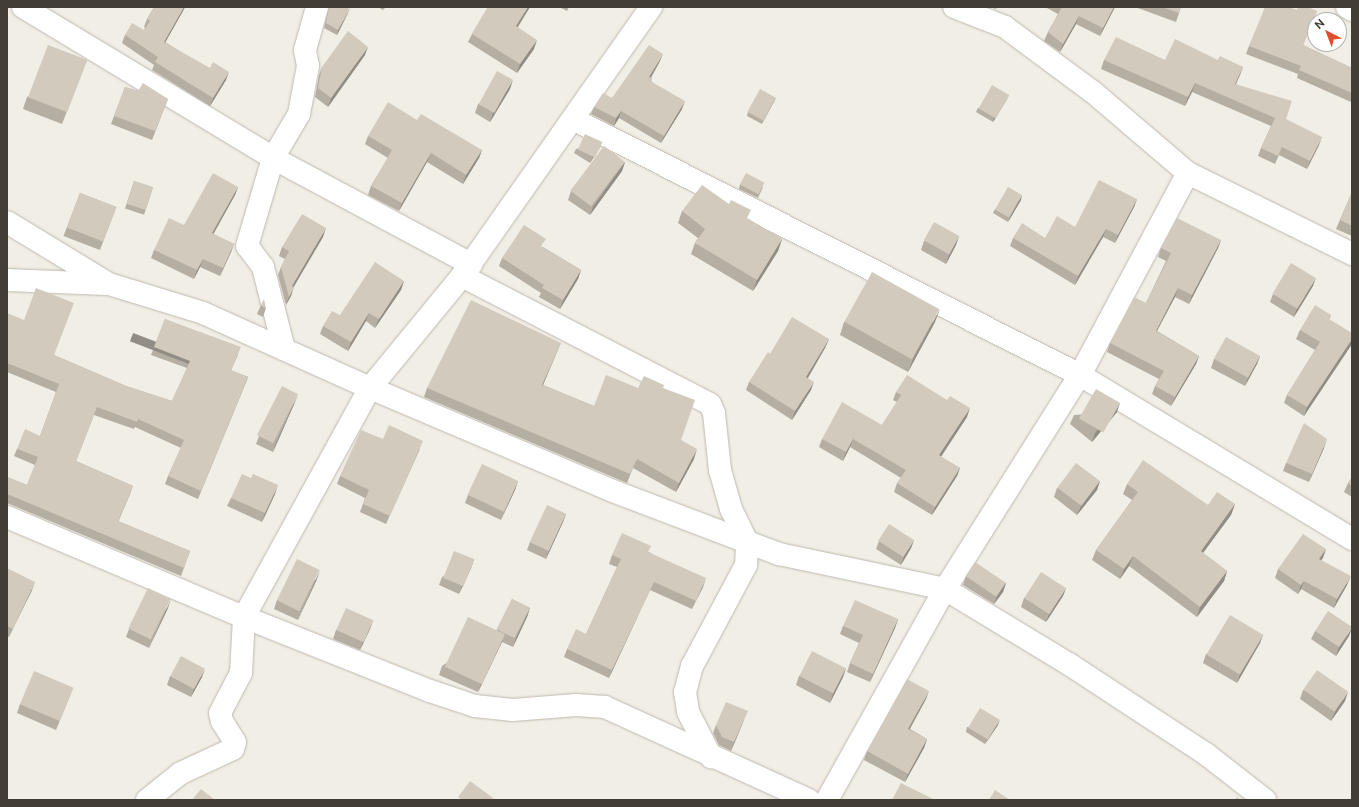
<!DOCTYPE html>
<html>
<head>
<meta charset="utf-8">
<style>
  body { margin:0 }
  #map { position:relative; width:1359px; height:807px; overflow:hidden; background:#f1eee6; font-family:"Public Sans",sans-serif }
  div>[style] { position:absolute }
  .roads { filter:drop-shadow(0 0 1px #beb8ad) drop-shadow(0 0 1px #beb8ad) }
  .minor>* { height:22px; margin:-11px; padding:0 11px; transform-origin:11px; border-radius:11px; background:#fff }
  .wall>* { inset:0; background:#b4aea3; transform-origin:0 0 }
  .shaded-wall>* { inset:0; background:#928d84; transform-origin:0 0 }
  .building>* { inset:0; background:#d1cabd; transform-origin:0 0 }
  span { translate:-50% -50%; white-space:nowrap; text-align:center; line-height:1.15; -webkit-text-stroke:3px #fff; paint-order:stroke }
  .frame { position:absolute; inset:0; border:8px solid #423e36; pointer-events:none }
  .north { position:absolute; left:1307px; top:12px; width:40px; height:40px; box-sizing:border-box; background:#fff; border:1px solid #b3b2af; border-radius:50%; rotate:318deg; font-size:11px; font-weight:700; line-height:16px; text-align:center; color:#423e36 }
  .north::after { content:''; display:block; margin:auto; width:14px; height:18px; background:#e04f2d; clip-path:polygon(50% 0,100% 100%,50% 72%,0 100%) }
</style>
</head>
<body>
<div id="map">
  <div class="roads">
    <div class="minor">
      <i style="left:23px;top:7px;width:292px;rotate:31.1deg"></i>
      <i style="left:273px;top:158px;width:225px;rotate:28.2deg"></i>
      <i style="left:954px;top:7px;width:55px;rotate:21.4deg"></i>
      <i style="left:1005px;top:27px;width:109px;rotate:36.5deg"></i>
      <i style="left:1093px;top:92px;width:125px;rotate:40.5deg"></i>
      <i style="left:1188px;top:173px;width:183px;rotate:26.3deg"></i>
      <i style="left:1347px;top:7px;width:6px;rotate:31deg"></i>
      <i style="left:573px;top:119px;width:568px;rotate:26.79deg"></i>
      <i style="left:1080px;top:375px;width:318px;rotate:31.1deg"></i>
      <i style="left:7px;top:222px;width:119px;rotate:31.3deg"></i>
      <i style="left:109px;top:284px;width:98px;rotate:17.1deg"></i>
      <i style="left:203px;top:313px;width:183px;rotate:24.2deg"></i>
      <i style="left:370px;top:388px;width:264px;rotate:23deg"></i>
      <i style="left:613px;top:491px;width:178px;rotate:20.8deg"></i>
      <i style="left:779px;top:554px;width:170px;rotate:11.9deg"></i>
      <i style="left:945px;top:589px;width:145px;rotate:31.2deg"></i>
      <i style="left:1069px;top:664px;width:164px;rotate:33.3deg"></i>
      <i style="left:1206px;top:754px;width:75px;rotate:37.9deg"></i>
      <i style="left:462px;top:276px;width:279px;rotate:27.3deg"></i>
      <i style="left:710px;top:404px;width:10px;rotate:66deg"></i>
      <i style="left:714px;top:413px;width:57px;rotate:84deg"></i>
      <i style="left:720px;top:470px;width:41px;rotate:74.2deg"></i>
      <i style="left:731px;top:509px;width:37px;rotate:64deg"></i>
      <i style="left:747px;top:542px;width:23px;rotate:92deg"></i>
      <i style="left:746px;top:565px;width:115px;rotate:118.1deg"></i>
      <i style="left:692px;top:666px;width:27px;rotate:105deg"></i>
      <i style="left:685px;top:692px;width:20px;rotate:81deg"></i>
      <i style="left:688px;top:712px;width:51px;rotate:62.9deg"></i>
      <i style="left:7px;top:280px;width:99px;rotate:2.3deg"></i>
      <i style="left:284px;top:349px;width:85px;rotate:-104.4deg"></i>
      <i style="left:263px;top:267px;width:26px;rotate:-127deg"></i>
      <i style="left:247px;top:246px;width:92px;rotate:-73.5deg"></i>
      <i style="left:273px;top:158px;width:51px;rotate:-59.4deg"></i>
      <i style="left:299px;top:114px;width:49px;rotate:-79.4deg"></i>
      <i style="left:308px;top:66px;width:16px;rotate:-101deg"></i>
      <i style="left:305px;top:50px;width:45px;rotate:-74.4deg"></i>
      <i style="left:7px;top:517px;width:257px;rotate:22.9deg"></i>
      <i style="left:244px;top:617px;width:200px;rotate:21.7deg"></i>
      <i style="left:430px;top:691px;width:47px;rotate:18.4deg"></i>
      <i style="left:475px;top:706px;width:38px;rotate:6deg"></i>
      <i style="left:513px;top:710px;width:63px;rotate:-4.5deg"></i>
      <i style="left:576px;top:705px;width:29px;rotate:4deg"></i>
      <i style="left:605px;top:707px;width:224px;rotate:24.5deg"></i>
      <i style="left:147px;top:800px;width:43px;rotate:-38.5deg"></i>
      <i style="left:181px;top:773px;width:57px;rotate:-24.8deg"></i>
      <i style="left:233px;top:749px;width:7px;rotate:-74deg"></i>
      <i style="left:235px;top:742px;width:25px;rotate:-122deg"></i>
      <i style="left:222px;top:721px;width:8px;rotate:-104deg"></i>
      <i style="left:220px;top:713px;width:45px;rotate:-62.3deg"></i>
      <i style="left:241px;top:673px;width:56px;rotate:-86.9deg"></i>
      <i style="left:244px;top:617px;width:261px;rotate:-61.2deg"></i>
      <i style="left:370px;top:388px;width:145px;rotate:-50.6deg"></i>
      <i style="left:462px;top:276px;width:329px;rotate:-54.9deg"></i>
      <i style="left:827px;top:800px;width:242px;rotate:-60.8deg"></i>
      <i style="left:945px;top:589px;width:253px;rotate:-57.8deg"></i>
      <i style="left:1080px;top:375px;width:229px;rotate:-61.9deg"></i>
    </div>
  </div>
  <div class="wall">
    <i style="clip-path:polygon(154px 7px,185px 7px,183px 11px,165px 42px,226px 80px,210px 106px,152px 70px,154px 65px,122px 43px,125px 35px,144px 30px,145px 28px,144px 27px,147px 19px)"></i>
    <i style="clip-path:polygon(329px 7px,346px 7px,348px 13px,337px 35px,324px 28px)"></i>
    <i style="clip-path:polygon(378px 7px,386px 7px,383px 10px)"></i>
    <i style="clip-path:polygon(488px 7px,530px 7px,518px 27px,534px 49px,517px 73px,468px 42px,472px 34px)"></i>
    <i style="clip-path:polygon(559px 7px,569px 7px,567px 11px)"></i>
    <i style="clip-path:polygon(990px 7px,997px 7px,996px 9px)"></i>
    <i style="clip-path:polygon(1045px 7px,1115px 7px,1100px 36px,1076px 24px,1060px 52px,1044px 41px,1048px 32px,1058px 14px)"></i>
    <i style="clip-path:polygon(1135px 7px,1181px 7px,1176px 22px)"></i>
    <i style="clip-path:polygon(1297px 10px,1317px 11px,1303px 45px,1352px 68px,1352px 101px,1351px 102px,1297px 78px,1298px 74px,1246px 54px,1249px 46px)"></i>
    <i style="clip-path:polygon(365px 55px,328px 107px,315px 97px,319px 75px,322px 67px)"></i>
    <i style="clip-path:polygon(87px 60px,62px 124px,23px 109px,27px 97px)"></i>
    <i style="clip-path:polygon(1104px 60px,1218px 60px,1243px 67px,1236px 84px,1286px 119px,1319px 145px,1307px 169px,1279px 155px,1275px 164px,1258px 156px,1261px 148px,1271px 126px,1192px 92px,1185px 106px,1101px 69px)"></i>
    <i style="clip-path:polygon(660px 61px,651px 78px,652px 78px,651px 81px,682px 109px,661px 143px,619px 118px,614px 126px,591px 114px,594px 107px,612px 98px)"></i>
    <i style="clip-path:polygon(125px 87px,138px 91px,168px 99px,152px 140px,111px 124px)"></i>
    <i style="clip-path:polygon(510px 89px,490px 122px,475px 113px,478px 104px)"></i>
    <i style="clip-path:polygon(776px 98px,774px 102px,762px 124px,747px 116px,748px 112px)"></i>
    <i style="clip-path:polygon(1007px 99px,993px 122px,976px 112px,978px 108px)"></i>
    <i style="clip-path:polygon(417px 120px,482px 150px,479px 158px,463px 184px,427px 162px,399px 211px,368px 195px,371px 186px,388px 158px,365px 144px,368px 136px)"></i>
    <i style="clip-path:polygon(602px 142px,600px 147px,590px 163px,574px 153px,576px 149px)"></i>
    <i style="clip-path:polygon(625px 162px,622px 171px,590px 215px,568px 200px,571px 191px)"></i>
    <i style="left:134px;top:181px;width:20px;height:29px;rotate:18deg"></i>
    <i style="clip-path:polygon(740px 184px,763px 187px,758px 198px,739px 189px)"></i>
    <i style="clip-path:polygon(238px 187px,235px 195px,213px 234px,234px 244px,231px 252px,220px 276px,200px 267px,194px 279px,151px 258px,154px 250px,184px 225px)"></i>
    <i style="clip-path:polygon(1352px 192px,1352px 236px,1336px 229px)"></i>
    <i style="left:80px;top:193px;width:39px;height:46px;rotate:21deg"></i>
    <i style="clip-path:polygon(1137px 199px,1134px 207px,1115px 243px,1103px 237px,1075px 285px,1010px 246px,1013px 238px,1045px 238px,1075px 227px)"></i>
    <i style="clip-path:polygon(1021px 200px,1008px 222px,993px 213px,995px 209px)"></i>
    <i style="clip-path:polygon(682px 211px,748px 219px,782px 239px,778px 251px,753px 291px,691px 254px,695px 243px,698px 238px,678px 223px)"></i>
    <i style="clip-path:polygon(959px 236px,956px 245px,946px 264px,921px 250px,924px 241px)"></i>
    <i style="clip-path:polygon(323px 237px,293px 287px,291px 296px,286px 305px,278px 275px,281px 267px,285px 259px,279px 256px,282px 247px)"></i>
    <i style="clip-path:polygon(1221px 240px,1218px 248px,1189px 304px,1175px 297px,1157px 331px,1199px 356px,1196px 364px,1171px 406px,1152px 394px,1155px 386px,1159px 379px,1107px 352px,1110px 343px,1146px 303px,1166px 261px,1158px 257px,1161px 248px)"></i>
    <i style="clip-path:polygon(543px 247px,581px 270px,578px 279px,560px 309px,539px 297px,541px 293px,499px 266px,502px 258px)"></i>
    <i style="clip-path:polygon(404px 281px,401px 290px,375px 328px,366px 321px,348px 351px,320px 334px,323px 326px)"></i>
    <i style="clip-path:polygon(1313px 286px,1294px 317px,1270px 302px,1273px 294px)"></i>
    <i style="clip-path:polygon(261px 305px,266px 308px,263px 317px,257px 314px)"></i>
    <i style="clip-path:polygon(7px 313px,54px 355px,126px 386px,172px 401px,187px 368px,151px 355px,165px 319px,238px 355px,231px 370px,245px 385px,198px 499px,165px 484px,168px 476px,181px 448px,135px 427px,134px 429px,94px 415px,76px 461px,133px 486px,118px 521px,190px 551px,181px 576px,7px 503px,7px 477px,27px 485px,35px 465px,14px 456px,17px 449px,40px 436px,56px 392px,7px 372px)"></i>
    <i style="clip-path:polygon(1331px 315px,1329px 320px,1352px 344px,1304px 416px,1284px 403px,1287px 395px,1315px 350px,1296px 339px,1300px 330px)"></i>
    <i style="clip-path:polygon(844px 322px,935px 322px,908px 372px,840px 335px)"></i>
    <i style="clip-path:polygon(829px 339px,825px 348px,808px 378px,811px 390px,792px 420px,746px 390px,749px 382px,770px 354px)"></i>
    <i style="clip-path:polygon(561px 343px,557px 352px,543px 385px,594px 406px,638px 388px,664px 388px,681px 440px,694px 459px,676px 492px,633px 468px,627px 483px,424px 397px,427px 388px)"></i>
    <i style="clip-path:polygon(1260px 356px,1257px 364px,1245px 386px,1211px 368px,1214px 359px)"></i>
    <i style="clip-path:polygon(896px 392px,967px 417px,941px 457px,960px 468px,957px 476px,932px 515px,894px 492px,897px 483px,901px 478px,850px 447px,843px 461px,819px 447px,822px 439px,882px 425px,897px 402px,893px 400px)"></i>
    <i style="clip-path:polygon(295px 402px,273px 452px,256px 444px,259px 436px)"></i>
    <i style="clip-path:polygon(1117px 412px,1092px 442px,1070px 424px,1074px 415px)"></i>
    <i style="clip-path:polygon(383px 439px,420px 449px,386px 524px,360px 512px,365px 498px,337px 484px,340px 476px)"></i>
    <i style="clip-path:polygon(1324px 448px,1309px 482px,1283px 471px,1286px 463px)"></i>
    <i style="clip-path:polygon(1352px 477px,1352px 497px,1344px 492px,1348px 483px)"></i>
    <i style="clip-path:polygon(251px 478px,275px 494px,262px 522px,227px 506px,231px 498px)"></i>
    <i style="clip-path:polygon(518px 481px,515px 490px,501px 520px,465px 503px,468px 495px)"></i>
    <i style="clip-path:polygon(1100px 481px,1097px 490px,1077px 515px,1054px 497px,1057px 488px)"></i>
    <i style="clip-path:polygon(1127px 484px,1208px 505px,1235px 504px,1231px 515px,1203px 553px,1227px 571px,1224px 581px,1197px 617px,1129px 566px,1120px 579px,1092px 560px,1096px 550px,1132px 500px,1123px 494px)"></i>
    <i style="clip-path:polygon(566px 514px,563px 522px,546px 559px,527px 550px,530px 542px)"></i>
    <i style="clip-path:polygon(914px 540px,911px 548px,901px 565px,876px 549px,879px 541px)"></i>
    <i style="clip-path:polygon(1326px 549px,1321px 560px,1347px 585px,1334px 608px,1301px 589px,1298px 594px,1275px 578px,1278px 569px)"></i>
    <i style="clip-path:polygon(649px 552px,703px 587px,692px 609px,650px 590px,609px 678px,564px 657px,567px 649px,586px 634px,617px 567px,609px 564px,612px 555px)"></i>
    <i style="clip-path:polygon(474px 559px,471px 568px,459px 594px,439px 585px,442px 577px)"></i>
    <i style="clip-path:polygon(7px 568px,32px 590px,9px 637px,7px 636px)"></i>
    <i style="clip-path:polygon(966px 576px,1006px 583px,1003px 592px,994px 604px,963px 585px)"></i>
    <i style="clip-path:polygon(317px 579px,298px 620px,274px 609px,277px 600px)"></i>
    <i style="clip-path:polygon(1066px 588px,1063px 596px,1046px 622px,1021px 607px,1024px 598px)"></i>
    <i style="clip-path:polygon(512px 599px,530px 608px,527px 617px,513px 647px,502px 642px,478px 692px,439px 675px,442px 666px,497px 630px)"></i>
    <i style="clip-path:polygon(168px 608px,149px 648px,126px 637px,129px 629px)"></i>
    <i style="clip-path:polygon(898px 619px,895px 628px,870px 682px,847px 672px,850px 663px,859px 643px,840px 634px,843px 626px)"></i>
    <i style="clip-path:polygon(373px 620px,370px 629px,360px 650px,333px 639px,336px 630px)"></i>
    <i style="clip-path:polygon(1315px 631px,1349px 636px,1336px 656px,1311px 639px)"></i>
    <i style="clip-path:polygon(1263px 635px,1260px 643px,1237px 683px,1203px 663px,1206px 654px)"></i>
    <i style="clip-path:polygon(846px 668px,843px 677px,830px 703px,796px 685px,799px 676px)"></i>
    <i style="clip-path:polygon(170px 676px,202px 677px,191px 697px,167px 685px)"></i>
    <i style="clip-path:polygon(1303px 690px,1345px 701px,1331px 721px,1300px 699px)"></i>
    <i style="clip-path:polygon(70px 696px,56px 730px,17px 713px,20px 704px)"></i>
    <i style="clip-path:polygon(926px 699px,910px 729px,927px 739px,924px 748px,905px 782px,864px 760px,867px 751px)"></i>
    <i style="clip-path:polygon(744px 720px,731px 751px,719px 745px,713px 733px,716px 725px)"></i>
    <i style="clip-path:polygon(998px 725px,985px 744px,966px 732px,967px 727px)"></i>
  </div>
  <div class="shaded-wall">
    <i style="clip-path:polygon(184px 7px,185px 7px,183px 11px,161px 50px,164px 42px)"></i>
    <i style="clip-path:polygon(528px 7px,530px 7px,513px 34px,516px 26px)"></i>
    <i style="clip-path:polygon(1114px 7px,1115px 7px,1100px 36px,1103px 28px)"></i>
    <i style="clip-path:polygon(350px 9px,337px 35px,338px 30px)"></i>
    <i style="clip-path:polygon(1079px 16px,1076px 24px,1060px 52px,1063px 44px)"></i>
    <i style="clip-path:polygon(537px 40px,534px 49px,517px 73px,520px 64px)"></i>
    <i style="clip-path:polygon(368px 47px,365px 55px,328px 107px,331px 98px)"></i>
    <i style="clip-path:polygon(663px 54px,660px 61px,647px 84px,649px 77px)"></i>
    <i style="clip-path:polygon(1243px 67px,1240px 75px,1232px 92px,1235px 84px)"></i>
    <i style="clip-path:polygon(229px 72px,226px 80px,210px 106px,213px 98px)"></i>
    <i style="clip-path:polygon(513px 80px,510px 89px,490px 122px,493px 113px)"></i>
    <i style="clip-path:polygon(1195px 83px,1192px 92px,1185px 106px,1188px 97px)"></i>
    <i style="clip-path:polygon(1009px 95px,1007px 99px,993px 122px,994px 118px)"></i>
    <i style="clip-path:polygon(685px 101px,682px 109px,661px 143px,664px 136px)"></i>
    <i style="clip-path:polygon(621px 111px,619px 118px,614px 126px,616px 118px)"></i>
    <i style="clip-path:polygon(1322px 137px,1319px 145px,1307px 169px,1310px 161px)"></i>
    <i style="clip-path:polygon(602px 142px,600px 147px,590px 163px,592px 159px)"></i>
    <i style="clip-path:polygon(482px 150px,479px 158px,463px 184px,466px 175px)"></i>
    <i style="clip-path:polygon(431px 153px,427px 162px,399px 211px,402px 203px)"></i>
    <i style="clip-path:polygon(625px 162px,622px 171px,590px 215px,593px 207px)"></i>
    <i style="clip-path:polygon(238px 187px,235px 195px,209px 242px,212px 233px)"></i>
    <i style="clip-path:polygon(1022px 195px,1021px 200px,1008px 222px,1010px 217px)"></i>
    <i style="clip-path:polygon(1137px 199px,1134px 207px,1115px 243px,1118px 235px)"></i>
    <i style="clip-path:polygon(326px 228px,323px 237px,289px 295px,292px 286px)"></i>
    <i style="clip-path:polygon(1106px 229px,1103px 237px,1075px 285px,1078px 276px)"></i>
    <i style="clip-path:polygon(959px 236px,956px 245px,946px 264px,949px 255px)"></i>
    <i style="clip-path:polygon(782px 239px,778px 251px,753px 291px,757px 280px)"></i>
    <i style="clip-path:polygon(1221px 240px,1218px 248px,1189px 304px,1192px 295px)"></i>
    <i style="clip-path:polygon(234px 244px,231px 252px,220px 276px,223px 268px)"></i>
    <i style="clip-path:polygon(203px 259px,200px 267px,194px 279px,197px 270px)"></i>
    <i style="clip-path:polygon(581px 270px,578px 279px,560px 309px,563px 300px)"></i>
    <i style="clip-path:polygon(1316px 278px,1313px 286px,1294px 317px,1297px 308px)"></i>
    <i style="clip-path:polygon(404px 281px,401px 290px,375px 328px,379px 319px)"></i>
    <i style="clip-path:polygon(294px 287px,291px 296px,286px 305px,289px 297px)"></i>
    <i style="clip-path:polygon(1178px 288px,1175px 297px,1152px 340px,1156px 331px)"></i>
    <i style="clip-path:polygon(940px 309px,935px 322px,908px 372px,913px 359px)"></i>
    <i style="clip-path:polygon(369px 313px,366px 321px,348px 351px,351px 342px)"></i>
    <i style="clip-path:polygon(829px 339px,825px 348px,803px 386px,806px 377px)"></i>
    <i style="clip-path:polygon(1352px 339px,1352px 344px,1304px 416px,1307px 407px)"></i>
    <i style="clip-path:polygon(561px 343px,557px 352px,539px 394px,542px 385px)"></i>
    <i style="clip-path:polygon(1199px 356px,1196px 364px,1171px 406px,1175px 397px)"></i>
    <i style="clip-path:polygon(1260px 356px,1257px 364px,1245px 386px,1248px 378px)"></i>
    <i style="left:248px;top:377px;width:9px;height:123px;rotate:111deg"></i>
    <i style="clip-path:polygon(814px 382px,811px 390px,792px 420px,795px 411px)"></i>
    <i style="clip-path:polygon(298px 394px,295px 402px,273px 452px,276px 443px)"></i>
    <i style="clip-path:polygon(1120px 403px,1117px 412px,1092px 442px,1095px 433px)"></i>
    <i style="clip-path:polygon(970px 408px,967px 417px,936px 464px,939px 455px)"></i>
    <i style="clip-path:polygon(853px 439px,850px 447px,843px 461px,846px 452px)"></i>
    <i style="clip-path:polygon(1327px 439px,1324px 448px,1309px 482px,1312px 474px)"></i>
    <i style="clip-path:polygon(697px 449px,694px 459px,676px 492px,679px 483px)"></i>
    <i style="clip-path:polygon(960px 468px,957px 476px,932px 515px,935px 507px)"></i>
    <i style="clip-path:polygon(518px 481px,515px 490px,501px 520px,505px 511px)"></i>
    <i style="clip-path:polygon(1100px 481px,1097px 490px,1077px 515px,1081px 506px)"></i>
    <i style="clip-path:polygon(278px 485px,275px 494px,262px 522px,265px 513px)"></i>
    <i style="clip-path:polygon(133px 486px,130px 494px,115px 529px,118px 521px)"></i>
    <i style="clip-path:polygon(1235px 504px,1231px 515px,1197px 561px,1201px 551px)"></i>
    <i style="clip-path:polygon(566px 514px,563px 522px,546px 559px,549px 550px)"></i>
    <i style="clip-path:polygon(914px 540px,911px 548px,901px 565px,904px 556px)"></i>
    <i style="clip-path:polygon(1326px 549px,1323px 558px,1316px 567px,1319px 559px)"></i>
    <i style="clip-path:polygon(1133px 556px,1129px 566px,1120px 579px,1124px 569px)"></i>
    <i style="clip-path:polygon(474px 559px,471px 568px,459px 594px,462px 586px)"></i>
    <i style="clip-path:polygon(320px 570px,317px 579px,298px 620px,302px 611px)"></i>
    <i style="clip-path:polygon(1227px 571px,1224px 581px,1197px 617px,1200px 607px)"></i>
    <i style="clip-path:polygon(1351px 576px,1347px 585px,1334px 608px,1337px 599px)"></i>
    <i style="clip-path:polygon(706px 578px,703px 587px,692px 609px,696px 601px)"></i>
    <i style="clip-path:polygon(1304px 581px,1301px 589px,1298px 594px,1301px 585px)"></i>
    <i style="clip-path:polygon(35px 582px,32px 590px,9px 637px,13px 629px)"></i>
    <i style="clip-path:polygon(654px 582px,650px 590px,609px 678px,612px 670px)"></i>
    <i style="clip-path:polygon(1006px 583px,1003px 592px,994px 604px,997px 596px)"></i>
    <i style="clip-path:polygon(1066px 588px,1063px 596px,1046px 622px,1049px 614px)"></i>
    <i style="clip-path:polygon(171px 599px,168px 608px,149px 648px,153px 639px)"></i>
    <i style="clip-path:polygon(530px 608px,527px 617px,513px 647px,516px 638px)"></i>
    <i style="clip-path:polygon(898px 619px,895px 628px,870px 682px,873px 674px)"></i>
    <i style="clip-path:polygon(373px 620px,370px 629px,360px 650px,363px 641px)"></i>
    <i style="clip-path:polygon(1352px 628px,1349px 636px,1336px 656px,1339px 647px)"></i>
    <i style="clip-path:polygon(505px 634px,502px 642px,478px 692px,481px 684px)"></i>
    <i style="clip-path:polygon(1263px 635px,1260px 643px,1237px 683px,1240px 674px)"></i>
    <i style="clip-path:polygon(846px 668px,843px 677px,830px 703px,833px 694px)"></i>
    <i style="clip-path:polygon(205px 669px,202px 677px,191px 697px,194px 689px)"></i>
    <i style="clip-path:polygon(929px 691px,926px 699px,905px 737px,908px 729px)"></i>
    <i style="clip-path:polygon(1348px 692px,1345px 701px,1331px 721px,1335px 712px)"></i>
    <i style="clip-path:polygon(748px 711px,744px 720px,731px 751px,734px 742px)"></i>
    <i style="clip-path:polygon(1000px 720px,998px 725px,985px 744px,987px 740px)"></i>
    <i style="clip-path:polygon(927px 739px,924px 748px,905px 782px,908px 774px)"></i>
  </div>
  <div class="building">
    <i style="clip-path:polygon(154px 7px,184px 7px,164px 42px,210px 68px,213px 62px,229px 72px,213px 98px,155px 62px,158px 57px,125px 35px,132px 23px,144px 30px,150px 21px,147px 19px)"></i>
    <i style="clip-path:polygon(329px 7px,346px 7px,350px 9px,338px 30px,326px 23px)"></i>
    <i style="clip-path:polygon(488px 7px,528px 7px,516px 26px,537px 40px,520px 64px,472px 34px)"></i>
    <i style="clip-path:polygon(1062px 7px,1114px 7px,1103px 28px,1079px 16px,1063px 44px,1048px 32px)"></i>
    <i style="clip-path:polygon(1162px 7px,1181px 7px,1179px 13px)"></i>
    <i style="clip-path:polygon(1265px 7px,1289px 7px,1297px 10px,1298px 7px,1308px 7px,1317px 11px,1303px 45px,1352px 68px,1352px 93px,1299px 70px,1301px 66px,1249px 46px)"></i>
    <i style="clip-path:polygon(348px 31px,368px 47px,331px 98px,318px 88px,322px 67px)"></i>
    <i style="clip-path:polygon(1116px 37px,1165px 60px,1175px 39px,1218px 60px,1220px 56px,1243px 67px,1235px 84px,1292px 101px,1286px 119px,1322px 137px,1310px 161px,1282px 147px,1278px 156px,1261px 148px,1275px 118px,1195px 83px,1188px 97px,1104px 60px)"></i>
    <i style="left:48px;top:45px;width:42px;height:56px;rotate:21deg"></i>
    <i style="clip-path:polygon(649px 45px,663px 54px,649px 77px,652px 78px,650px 81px,685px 101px,664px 136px,621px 111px,616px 118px,594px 107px,603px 93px,612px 98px)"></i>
    <i style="left:497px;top:71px;width:18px;height:38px;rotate:29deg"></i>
    <i style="clip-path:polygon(143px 83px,168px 99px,155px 131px,114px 116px,125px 87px,138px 91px)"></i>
    <i style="left:992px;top:85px;width:20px;height:27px;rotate:30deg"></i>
    <i style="left:760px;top:89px;width:18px;height:26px;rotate:29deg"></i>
    <i style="clip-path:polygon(388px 102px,417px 120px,421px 114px,482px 150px,466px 175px,431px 153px,402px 203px,371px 186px,392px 150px,368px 136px)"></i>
    <i style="left:585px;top:134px;width:19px;height:17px;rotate:25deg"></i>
    <i style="left:604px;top:146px;width:26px;height:56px;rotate:37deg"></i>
    <i style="clip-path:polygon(213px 173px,238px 187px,212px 233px,234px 244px,223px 268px,203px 259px,197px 270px,154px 250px,169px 218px,184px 225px)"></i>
    <i style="left:746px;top:173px;width:21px;height:13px;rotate:28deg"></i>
    <i style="clip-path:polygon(1099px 180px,1137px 199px,1118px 235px,1106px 229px,1078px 276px,1013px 238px,1022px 223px,1045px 238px,1057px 216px,1075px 227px)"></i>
    <i style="left:134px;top:181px;width:20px;height:24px;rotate:18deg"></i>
    <i style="clip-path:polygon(702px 185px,729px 204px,731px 200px,751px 210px,747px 218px,782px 239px,757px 280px,695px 243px,705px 229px,682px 211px)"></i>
    <i style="left:1008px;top:187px;width:16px;height:26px;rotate:30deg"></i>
    <i style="clip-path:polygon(1352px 192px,1352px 226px,1340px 220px)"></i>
    <i style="left:80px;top:193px;width:39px;height:37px;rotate:21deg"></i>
    <i style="clip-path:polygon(302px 214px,326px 228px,292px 286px,294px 287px,289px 297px,281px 267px,289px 251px,282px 247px)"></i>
    <i style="clip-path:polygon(1177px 218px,1221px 240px,1192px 295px,1178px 288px,1156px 331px,1199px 356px,1175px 397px,1155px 386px,1164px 371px,1110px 343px,1134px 297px,1146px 303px,1171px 253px,1161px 248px)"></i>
    <i style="left:934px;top:222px;width:29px;height:21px;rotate:29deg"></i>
    <i style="clip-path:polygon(524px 225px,546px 239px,541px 246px,581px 270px,563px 300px,542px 288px,544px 285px,502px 258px)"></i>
    <i style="clip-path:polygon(375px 262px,404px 281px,379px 319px,369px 313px,351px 342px,323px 326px,332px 311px,340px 315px)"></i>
    <i style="left:1291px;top:263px;width:29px;height:36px;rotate:31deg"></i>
    <i style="left:872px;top:272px;width:77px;height:57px;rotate:29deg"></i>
    <i style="clip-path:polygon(36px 288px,74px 303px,54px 355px,126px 386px,172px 401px,190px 361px,154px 347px,165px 319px,241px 347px,231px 370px,248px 377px,201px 491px,168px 476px,184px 440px,138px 419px,137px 422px,97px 407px,76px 461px,133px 486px,118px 521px,190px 551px,184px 568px,7px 494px,7px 477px,27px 485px,38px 457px,17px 449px,25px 429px,40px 436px,59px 384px,7px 363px,7px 313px,24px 320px)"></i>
    <i style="clip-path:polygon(264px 299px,266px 308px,261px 305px)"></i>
    <i style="clip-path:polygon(471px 300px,561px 343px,542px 385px,594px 406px,606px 375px,638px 388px,644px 376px,664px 385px,663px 388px,695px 400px,681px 440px,697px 449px,679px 483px,637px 459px,630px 474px,427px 388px)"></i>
    <i style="clip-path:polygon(1315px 305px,1331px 315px,1329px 319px,1352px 333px,1352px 339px,1307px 407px,1287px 395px,1320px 342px,1300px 330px)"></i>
    <i style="clip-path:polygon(792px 317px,829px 339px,806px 377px,814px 382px,795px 411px,749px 382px,768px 352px,770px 354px)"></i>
    <i style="left:1226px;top:337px;width:39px;height:25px;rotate:29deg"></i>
    <i style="clip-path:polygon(907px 375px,947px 400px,950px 396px,970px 408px,939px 455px,960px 468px,935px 507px,897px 483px,906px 470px,853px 439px,846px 452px,822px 439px,842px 402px,882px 425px,901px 395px,896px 392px)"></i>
    <i style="left:282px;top:386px;width:18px;height:55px;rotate:27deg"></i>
    <i style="left:1096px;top:389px;width:28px;height:34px;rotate:30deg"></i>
    <i style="clip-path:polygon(1304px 423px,1327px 439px,1312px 474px,1286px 463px)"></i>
    <i style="clip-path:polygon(389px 425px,423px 441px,390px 516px,363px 504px,369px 490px,340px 476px,361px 430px,383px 439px)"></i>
    <i style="clip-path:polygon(1143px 460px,1208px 505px,1217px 492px,1235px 504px,1201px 551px,1227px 571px,1200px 607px,1133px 556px,1124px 569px,1096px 550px,1138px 492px,1127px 484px)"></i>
    <i style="left:1076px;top:463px;width:30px;height:31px;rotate:37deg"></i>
    <i style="left:482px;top:464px;width:40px;height:34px;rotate:25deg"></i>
    <i style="clip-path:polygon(242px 474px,251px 478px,253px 474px,278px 485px,265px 513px,231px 498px)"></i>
    <i style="clip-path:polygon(1352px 477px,1352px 486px,1348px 483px)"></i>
    <i style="left:547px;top:505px;width:21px;height:41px;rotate:25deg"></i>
    <i style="left:889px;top:524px;width:30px;height:20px;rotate:33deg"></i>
    <i style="clip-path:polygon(622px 533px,651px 546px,648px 552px,706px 578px,696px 601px,654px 582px,612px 670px,567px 649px,576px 629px,586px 634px,621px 559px,612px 555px)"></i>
    <i style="clip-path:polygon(1303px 534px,1326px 549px,1319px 559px,1351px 576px,1337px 599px,1304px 581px,1301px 585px,1278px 569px)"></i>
    <i style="left:454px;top:551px;width:22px;height:29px;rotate:22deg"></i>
    <i style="left:297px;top:559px;width:25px;height:46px;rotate:26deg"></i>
    <i style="left:975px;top:562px;width:37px;height:17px;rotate:34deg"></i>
    <i style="clip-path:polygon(7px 568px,35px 582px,13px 629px,7px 626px)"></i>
    <i style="left:1041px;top:572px;width:30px;height:31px;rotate:33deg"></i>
    <i style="left:148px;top:588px;width:25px;height:45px;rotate:26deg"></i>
    <i style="left:512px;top:599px;width:20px;height:34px;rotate:27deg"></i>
    <i style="clip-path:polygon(855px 600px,898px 619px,873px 674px,850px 663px,863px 635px,843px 626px)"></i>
    <i style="left:346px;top:608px;width:30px;height:24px;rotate:24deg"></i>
    <i style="clip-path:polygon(1328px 611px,1352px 627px,1352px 628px,1339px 647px,1315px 631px)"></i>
    <i style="left:1230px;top:615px;width:39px;height:46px;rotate:31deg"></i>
    <i style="left:468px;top:617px;width:41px;height:55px;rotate:25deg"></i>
    <i style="left:812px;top:651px;width:38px;height:28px;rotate:27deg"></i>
    <i style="left:181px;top:656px;width:27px;height:23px;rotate:28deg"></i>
    <i style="left:1317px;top:670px;width:38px;height:24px;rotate:35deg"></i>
    <i style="left:34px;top:671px;width:43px;height:36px;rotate:23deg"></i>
    <i style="clip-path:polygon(907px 679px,929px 691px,908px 729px,927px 739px,908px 774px,867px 751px)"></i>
    <i style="clip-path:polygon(726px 702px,748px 711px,734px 742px,722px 737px,716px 725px)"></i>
    <i style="left:980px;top:708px;width:23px;height:23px;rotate:31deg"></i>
    <i style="clip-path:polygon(470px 781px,493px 798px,492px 800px,462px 800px,458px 797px)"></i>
    <i style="clip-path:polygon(901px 783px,933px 799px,933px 800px,892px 800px)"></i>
    <i style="clip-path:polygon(201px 789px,215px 800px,192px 800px)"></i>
    <i style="clip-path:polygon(995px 790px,1010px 800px,989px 800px)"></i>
    <i style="clip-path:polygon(1237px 797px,1240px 800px,1235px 800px)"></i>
  </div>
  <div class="frame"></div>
  <div class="north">N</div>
</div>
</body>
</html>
